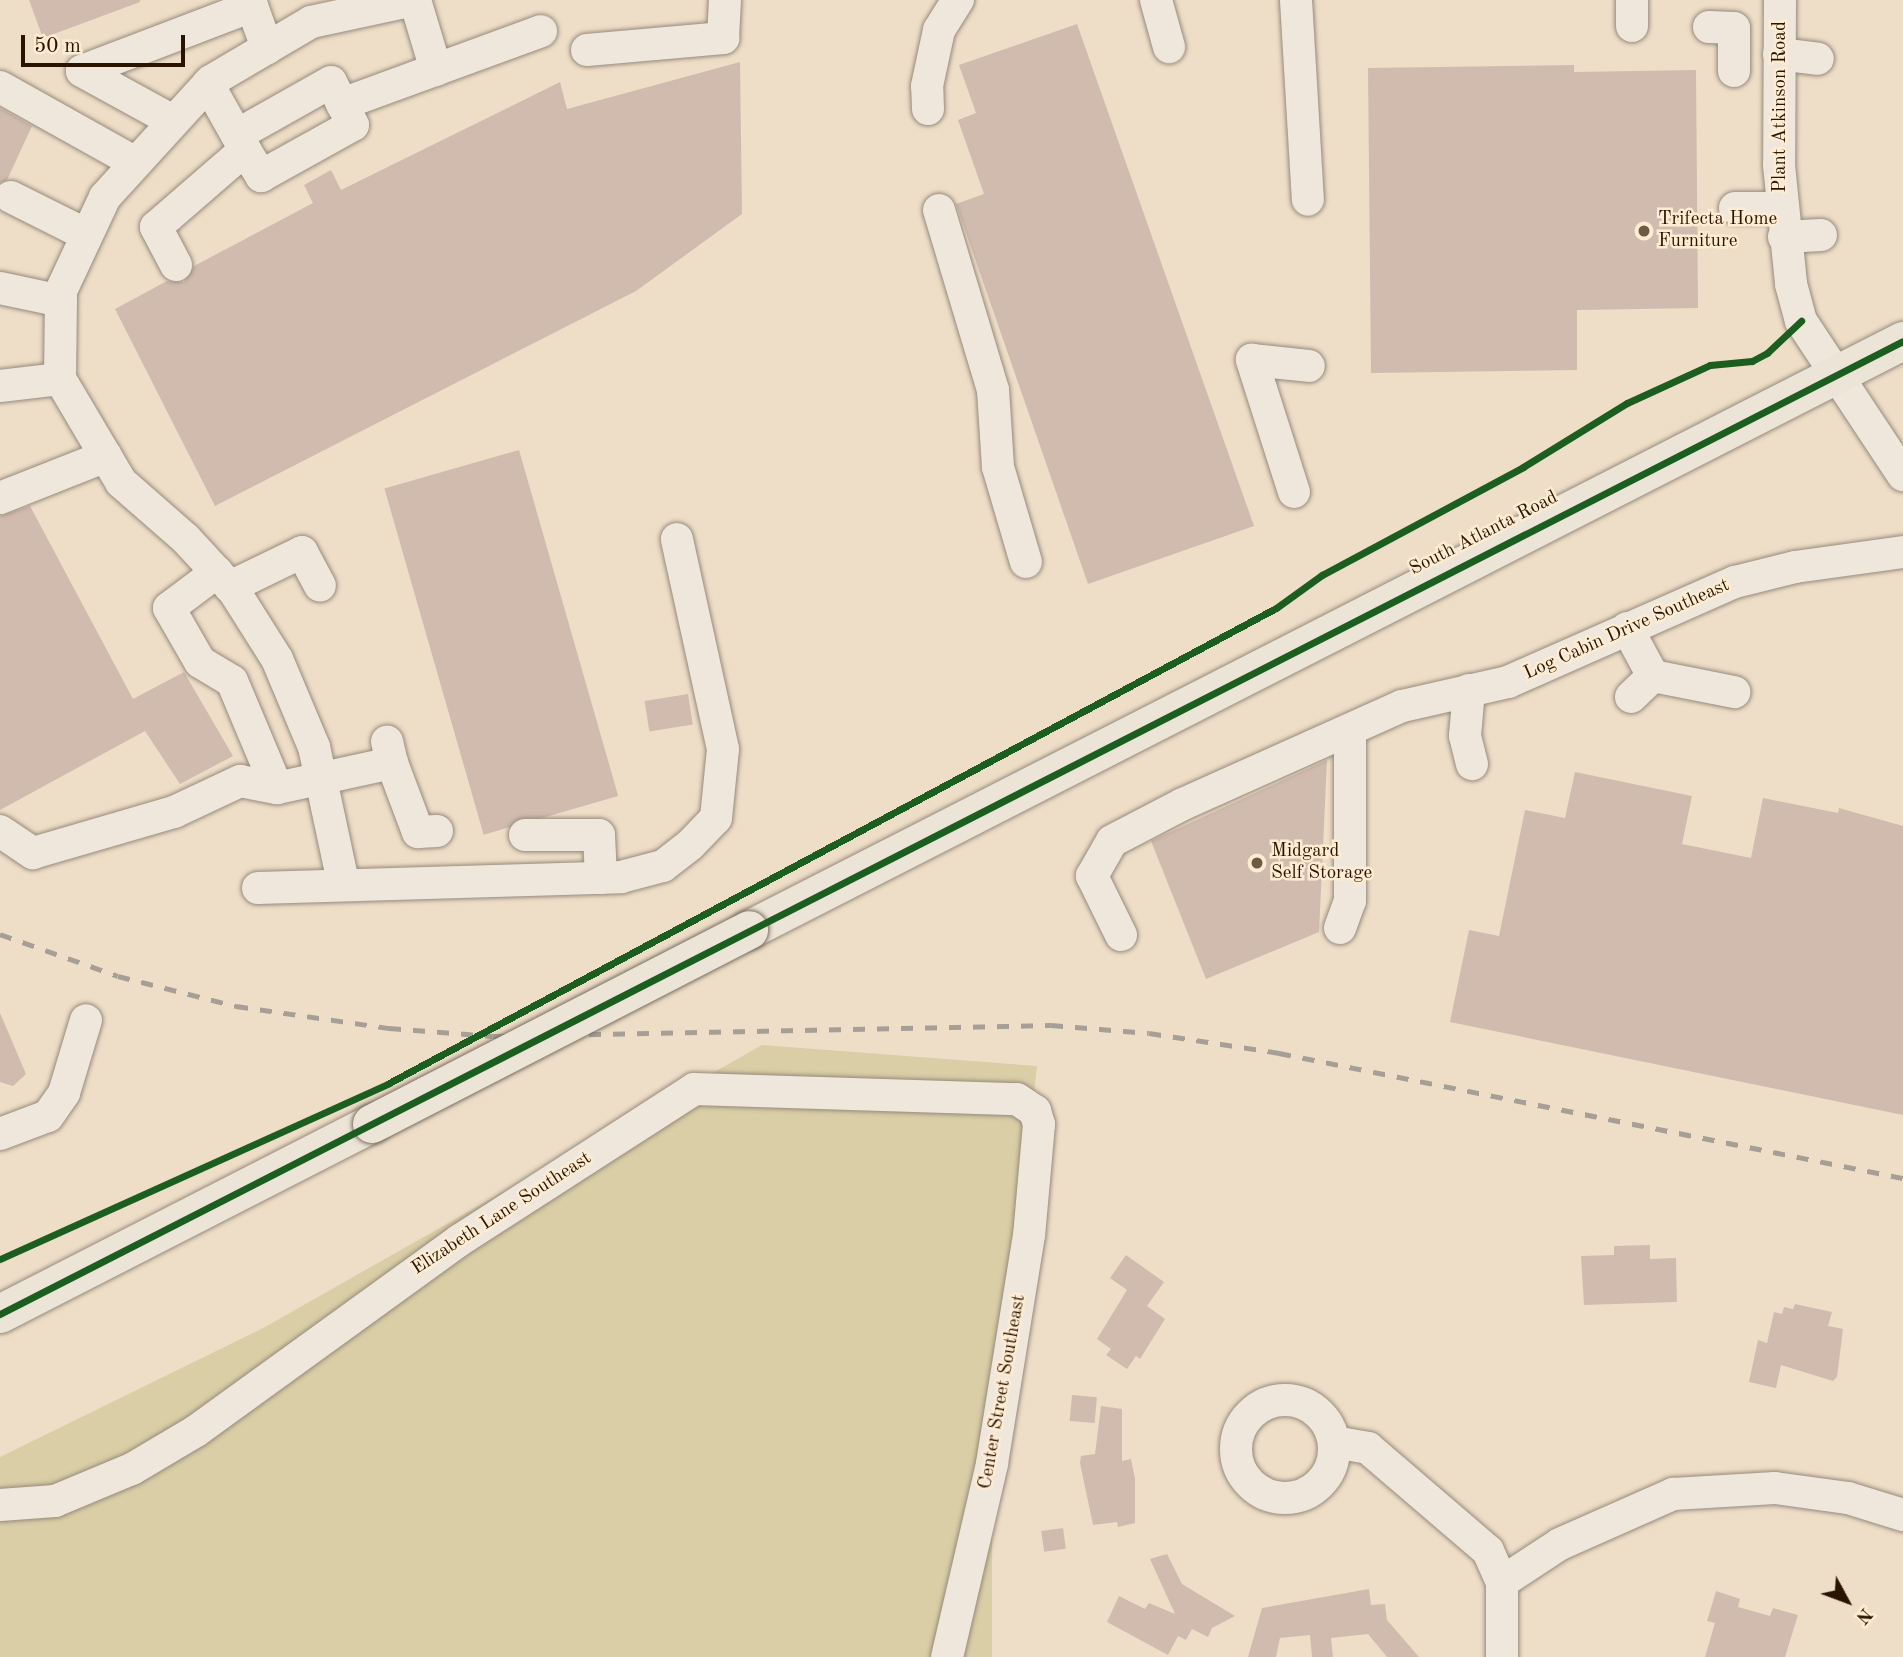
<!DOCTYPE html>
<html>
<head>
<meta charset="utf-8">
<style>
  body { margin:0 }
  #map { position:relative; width:1903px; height:1657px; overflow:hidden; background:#eedec8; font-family:"Old Standard TT",serif }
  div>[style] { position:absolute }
  .green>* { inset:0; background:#d9cea6 }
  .building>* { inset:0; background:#d0bbae; transform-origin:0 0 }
  .roads { filter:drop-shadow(0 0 2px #978a7c) drop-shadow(0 0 2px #978a7c) }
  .minor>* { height:32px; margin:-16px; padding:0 16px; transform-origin:16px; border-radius:16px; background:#f0e7dc }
  .minor>.ring { margin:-16px; padding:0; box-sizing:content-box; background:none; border:32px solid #f0e7dc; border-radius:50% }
  .major>* { height:38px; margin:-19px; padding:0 19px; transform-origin:19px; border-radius:19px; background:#ece4d7 }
  .rail>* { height:5px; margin-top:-2.5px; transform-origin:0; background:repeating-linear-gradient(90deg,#a79f95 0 12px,transparent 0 24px) }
  .bridges { filter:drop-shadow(0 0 2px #7a6f62) drop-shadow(0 0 2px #7a6f62) }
  .major-bridge>* { height:38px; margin:-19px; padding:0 19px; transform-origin:19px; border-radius:19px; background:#ece4d7 }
  .cycleway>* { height:7px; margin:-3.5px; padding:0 3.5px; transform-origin:3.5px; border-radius:3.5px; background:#1b5e20 }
  .dots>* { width:19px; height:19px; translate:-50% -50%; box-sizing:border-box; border:4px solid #feecd2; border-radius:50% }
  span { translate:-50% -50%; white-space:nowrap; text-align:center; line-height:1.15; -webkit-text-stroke:5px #feecd2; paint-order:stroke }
  .street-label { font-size:19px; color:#2a1300 }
  .poi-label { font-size:19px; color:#2a1300 }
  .left { translate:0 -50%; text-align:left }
  .north { position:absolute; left:1812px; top:1566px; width:70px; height:70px; -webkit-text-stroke:5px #feecd2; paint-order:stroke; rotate:131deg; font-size:19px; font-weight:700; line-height:28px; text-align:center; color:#2a1300 }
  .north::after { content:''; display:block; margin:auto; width:24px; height:32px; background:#2a1300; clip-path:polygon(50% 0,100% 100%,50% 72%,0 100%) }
  .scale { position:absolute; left:21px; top:35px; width:164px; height:32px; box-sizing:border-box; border:4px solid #2a1300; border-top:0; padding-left:9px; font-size:21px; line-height:24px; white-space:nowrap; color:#2a1300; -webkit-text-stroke:5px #feecd2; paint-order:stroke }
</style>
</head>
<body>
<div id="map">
  <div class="green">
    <i style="clip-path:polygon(762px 1045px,1037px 1066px,992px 1465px,992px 1657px,0 1657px,0 1457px,265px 1327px)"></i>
  </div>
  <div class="building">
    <i style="clip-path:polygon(29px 0,140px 0,140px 2px,43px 38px)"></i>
    <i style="clip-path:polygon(1077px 24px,1254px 526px,1088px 584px,956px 204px,984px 194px,958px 120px,976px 113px,959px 65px)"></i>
    <i style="clip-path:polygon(740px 62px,742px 214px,636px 291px,215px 506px,115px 309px,167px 281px,184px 282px,194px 266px,313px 203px,304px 185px,331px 170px,341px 190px,560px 82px,567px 109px)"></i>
    <i style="clip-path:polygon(1574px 65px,1574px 72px,1696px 70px,1698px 308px,1577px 310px,1577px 370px,1371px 373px,1368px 68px)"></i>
    <i style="clip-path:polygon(0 108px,32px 126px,7px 180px,0 183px)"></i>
    <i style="left:519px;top:450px;width:360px;height:140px;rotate:74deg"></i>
    <i style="clip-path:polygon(30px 506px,133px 699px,184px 672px,233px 756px,180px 784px,145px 731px,0 810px,0 516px)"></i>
    <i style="left:688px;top:694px;width:31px;height:44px;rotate:81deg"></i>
    <i style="clip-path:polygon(1327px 760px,1319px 932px,1206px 979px,1151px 841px)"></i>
    <i style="clip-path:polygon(1575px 772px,1692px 796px,1682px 844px,1751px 858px,1763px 798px,1838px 813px,1839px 808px,1903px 826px,1903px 1115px,1450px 1022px,1469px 930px,1499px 936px,1525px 810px,1565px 818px)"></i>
    <i style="clip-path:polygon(0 1013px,26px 1074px,13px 1086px,0 1082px)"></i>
    <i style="clip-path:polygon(1650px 1245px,1650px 1259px,1676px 1258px,1677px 1302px,1584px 1305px,1581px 1256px,1614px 1255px,1614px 1246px)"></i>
    <i style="clip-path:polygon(1126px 1255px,1164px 1282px,1147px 1306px,1165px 1319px,1140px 1359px,1136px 1356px,1127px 1369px,1106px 1355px,1111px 1349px,1097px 1339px,1127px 1290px,1110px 1278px)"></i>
    <i style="clip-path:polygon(1795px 1304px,1832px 1312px,1828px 1326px,1843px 1329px,1837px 1377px,1833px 1381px,1781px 1365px,1776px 1388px,1749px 1382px,1758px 1340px,1767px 1343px,1774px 1312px,1782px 1314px,1784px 1307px,1793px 1309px)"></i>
    <i style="left:1072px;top:1395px;width:25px;height:26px;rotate:5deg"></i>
    <i style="clip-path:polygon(1101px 1406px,1122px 1409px,1122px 1461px,1131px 1459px,1135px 1479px,1135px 1523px,1118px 1527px,1117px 1522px,1093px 1525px,1080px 1463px,1081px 1456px,1095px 1454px)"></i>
    <i style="left:1063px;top:1528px;width:21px;height:22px;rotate:82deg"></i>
    <i style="clip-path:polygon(1167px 1554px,1182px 1584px,1235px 1616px,1212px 1628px,1208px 1637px,1192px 1629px,1186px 1640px,1178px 1636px,1168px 1655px,1107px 1622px,1119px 1596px,1145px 1609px,1149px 1603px,1175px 1614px,1150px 1559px)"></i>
    <i style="clip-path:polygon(1369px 1589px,1371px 1605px,1385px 1604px,1387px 1620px,1419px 1657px,1387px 1657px,1368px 1634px,1331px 1638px,1333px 1657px,1312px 1657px,1310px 1635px,1280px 1638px,1276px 1657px,1248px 1657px,1262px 1608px)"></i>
    <i style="clip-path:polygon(1716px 1591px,1740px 1599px,1738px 1607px,1770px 1616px,1773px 1608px,1798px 1615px,1785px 1657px,1705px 1657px,1715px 1623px,1707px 1621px)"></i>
  </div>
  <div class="roads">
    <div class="minor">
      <i style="left:415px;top:0;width:73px;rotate:73.3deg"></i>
      <i style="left:1156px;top:0;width:49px;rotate:74.5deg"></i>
      <i style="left:1296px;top:0;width:200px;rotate:86.6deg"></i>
      <i style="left:1780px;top:0;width:165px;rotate:90.3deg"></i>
      <i style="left:1779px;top:165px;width:120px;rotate:84.2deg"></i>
      <i style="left:1791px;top:284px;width:38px;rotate:75deg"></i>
      <i style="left:1801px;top:321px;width:185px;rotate:56.5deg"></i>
      <i style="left:1632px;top:26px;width:26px;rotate:-90deg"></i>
      <i style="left:1709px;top:27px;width:25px;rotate:2deg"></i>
      <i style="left:1734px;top:28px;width:43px;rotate:90deg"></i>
      <i style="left:587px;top:50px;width:137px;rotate:-5deg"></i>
      <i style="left:723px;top:38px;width:38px;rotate:-87deg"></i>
      <i style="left:1779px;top:54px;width:39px;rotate:7deg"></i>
      <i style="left:208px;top:84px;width:76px;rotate:60.7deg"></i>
      <i style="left:245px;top:150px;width:31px;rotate:58deg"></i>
      <i style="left:261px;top:176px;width:105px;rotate:-29deg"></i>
      <i style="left:353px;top:125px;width:48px;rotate:-117.1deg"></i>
      <i style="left:331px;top:82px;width:108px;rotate:150.6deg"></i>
      <i style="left:0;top:87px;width:154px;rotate:29.2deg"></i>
      <i style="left:342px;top:104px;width:212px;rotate:-20.1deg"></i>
      <i style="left:928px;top:109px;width:23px;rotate:-92deg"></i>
      <i style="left:927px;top:86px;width:57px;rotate:-77.9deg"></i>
      <i style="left:939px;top:30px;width:36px;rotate:-58deg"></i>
      <i style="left:173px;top:121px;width:104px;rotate:-151.2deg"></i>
      <i style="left:82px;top:71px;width:182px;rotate:-20.9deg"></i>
      <i style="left:252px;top:6px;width:45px;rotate:70.3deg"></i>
      <i style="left:11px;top:197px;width:83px;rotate:26.6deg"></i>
      <i style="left:1735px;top:208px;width:47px"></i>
      <i style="left:939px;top:210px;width:188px;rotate:73.3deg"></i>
      <i style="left:993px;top:390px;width:77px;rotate:86.3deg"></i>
      <i style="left:998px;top:467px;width:99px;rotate:73.6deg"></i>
      <i style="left:1784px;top:237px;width:37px;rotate:-3deg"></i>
      <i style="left:176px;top:265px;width:43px;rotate:-117.8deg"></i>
      <i style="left:156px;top:227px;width:118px;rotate:-40.9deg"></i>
      <i style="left:0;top:288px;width:62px;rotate:12deg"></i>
      <i style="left:0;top:386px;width:60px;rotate:-6.7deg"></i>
      <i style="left:1294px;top:492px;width:139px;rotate:-107.7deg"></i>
      <i style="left:1252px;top:360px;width:57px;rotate:6deg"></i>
      <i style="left:0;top:498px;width:114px;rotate:-21.6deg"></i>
      <i style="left:217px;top:572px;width:60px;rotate:143.1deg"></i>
      <i style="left:169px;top:608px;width:62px;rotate:60.1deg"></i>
      <i style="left:200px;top:662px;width:37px;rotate:31deg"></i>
      <i style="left:232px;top:681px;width:116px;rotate:67.2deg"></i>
      <i style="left:277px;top:788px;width:118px;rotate:-12.3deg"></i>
      <i style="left:392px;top:763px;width:22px;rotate:-103deg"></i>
      <i style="left:230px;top:587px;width:80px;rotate:-25.9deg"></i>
      <i style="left:302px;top:552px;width:38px;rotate:62deg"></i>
      <i style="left:1627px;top:628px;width:55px;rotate:61.6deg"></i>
      <i style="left:1653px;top:676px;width:83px;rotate:11.2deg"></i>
      <i style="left:1469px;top:690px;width:46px;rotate:95deg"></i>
      <i style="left:1465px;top:736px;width:29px;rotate:76deg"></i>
      <i style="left:1631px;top:697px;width:30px;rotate:-44deg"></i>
      <i style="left:392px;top:763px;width:74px;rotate:69.4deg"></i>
      <i style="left:418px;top:832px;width:19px;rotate:-3deg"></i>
      <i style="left:0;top:831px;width:40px;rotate:34deg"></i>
      <i style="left:33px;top:853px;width:147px;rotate:-16.2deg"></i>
      <i style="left:174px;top:812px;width:73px;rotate:-25.2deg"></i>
      <i style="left:240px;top:781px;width:38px;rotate:11deg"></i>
      <i style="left:525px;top:835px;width:74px"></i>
      <i style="left:599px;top:835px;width:43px;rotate:87.3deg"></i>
      <i style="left:343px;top:882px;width:138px;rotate:-102.1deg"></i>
      <i style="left:314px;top:747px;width:95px;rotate:-112.8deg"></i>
      <i style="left:277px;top:659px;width:80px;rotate:-122.3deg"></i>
      <i style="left:234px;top:591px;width:71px;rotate:-132.7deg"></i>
      <i style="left:186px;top:539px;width:86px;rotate:-138.8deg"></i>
      <i style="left:121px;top:482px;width:120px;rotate:-120.6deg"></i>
      <i style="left:60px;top:379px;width:88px;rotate:-89.3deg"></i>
      <i style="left:61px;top:291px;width:104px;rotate:-64.9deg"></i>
      <i style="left:105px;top:197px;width:157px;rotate:-47.6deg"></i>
      <i style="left:211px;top:81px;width:116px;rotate:-30.5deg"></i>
      <i style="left:311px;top:22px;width:105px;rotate:-12.1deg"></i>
      <i style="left:258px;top:888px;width:363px;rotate:-1.7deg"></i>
      <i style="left:621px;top:877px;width:43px;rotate:-14.7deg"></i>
      <i style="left:663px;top:866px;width:34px;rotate:-38deg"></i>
      <i style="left:690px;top:845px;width:37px;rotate:-46deg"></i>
      <i style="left:716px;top:818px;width:69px;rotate:-84.2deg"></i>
      <i style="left:723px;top:749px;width:215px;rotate:-102.4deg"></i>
      <i style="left:1340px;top:928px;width:29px;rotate:-70deg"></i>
      <i style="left:1350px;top:901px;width:170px;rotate:-90deg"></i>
      <i style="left:1121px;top:935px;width:66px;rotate:-116.2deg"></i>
      <i style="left:1092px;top:876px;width:40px;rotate:-60.3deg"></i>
      <i style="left:1112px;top:841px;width:80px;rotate:-27.5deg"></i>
      <i style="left:1183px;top:804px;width:240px;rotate:-24.1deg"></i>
      <i style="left:1402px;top:706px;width:109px;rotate:-12.8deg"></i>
      <i style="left:1508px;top:682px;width:248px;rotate:-23.8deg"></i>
      <i style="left:1735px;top:582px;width:62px;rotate:-14deg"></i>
      <i style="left:1795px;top:567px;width:109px;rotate:-7.9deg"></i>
      <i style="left:0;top:1134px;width:51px;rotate:-20.6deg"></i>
      <i style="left:48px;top:1116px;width:28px;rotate:-55deg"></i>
      <i style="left:64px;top:1093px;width:76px;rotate:-73.2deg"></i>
      <i class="ring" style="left:1236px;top:1400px;width:66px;height:66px"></i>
      <i style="left:1334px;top:1442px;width:35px;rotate:10deg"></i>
      <i style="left:1368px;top:1448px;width:158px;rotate:40.6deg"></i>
      <i style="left:1488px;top:1551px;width:34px;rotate:66deg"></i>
      <i style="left:1502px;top:1582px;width:75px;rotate:90deg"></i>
      <i style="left:0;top:1505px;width:55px;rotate:-4.2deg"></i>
      <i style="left:55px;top:1501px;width:83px;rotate:-22.6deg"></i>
      <i style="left:132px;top:1469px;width:74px;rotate:-30.7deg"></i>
      <i style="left:196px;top:1431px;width:326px;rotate:-35.9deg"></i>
      <i style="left:460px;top:1240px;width:278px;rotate:-32.8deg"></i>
      <i style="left:694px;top:1089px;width:323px;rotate:1.8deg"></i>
      <i style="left:1017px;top:1099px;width:22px;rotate:34deg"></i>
      <i style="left:1035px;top:1111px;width:14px;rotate:73deg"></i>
      <i style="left:1039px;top:1124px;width:111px;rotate:95.1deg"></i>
      <i style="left:1029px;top:1235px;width:232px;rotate:99.2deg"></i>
      <i style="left:992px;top:1464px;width:198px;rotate:103.1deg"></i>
      <i style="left:1502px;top:1582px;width:69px;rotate:-33.2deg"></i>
      <i style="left:1560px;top:1544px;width:124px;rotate:-23.9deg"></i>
      <i style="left:1673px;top:1494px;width:102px;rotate:-3.4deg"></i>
      <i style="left:1775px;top:1488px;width:74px;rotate:7.8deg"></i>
      <i style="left:1848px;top:1498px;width:58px;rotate:17.2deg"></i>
    </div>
    <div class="major">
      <i style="left:749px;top:930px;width:1296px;rotate:-27.04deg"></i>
      <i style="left:0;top:1314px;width:418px;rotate:-27.1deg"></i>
    </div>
  </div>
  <div class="rail">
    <i style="left:0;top:934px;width:125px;rotate:19.6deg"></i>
    <i style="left:118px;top:976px;width:122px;rotate:14.3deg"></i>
    <i style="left:236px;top:1006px;width:155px;rotate:8.2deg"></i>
    <i style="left:389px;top:1028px;width:104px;rotate:4.4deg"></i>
    <i style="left:493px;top:1036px;width:558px;rotate:-1.13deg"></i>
    <i style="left:1051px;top:1025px;width:98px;rotate:4.7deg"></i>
    <i style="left:1149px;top:1033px;width:132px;rotate:8.7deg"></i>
    <i style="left:1279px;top:1053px;width:636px;rotate:11.33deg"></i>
  </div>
  <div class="bridges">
    <div class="major-bridge">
      <i style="left:372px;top:1124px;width:424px;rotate:-27.2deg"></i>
    </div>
  </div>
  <div class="cycleway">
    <i style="left:0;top:1259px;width:427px;rotate:-24.3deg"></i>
    <i style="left:389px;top:1083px;width:1006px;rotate:-28.17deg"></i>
    <i style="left:1276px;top:608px;width:57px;rotate:-35.7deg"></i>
    <i style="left:1322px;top:575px;width:228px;rotate:-28.2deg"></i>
    <i style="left:1523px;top:467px;width:122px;rotate:-31.6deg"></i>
    <i style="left:1627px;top:403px;width:91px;rotate:-24.6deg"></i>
    <i style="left:1710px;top:365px;width:42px;rotate:-5.4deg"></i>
    <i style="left:1752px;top:361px;width:17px;rotate:-28deg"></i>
    <i style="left:1767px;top:353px;width:47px;rotate:-43.3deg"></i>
    <i style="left:0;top:1314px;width:2137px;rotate:-27.08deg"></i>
  </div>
  <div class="dots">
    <i style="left:1644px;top:231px;background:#6f5a46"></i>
    <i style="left:1257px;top:863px;background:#6f5a46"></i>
  </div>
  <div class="street-label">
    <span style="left:1781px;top:107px;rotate:-90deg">Plant Atkinson Road</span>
    <span style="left:1484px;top:534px;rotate:-27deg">South Atlanta Road</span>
    <span style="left:1627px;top:630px;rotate:-24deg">Log Cabin Drive Southeast</span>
    <span style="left:502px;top:1214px;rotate:-33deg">Elizabeth Lane Southeast</span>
    <span style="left:1003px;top:1392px;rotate:-80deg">Center Street Southeast</span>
  </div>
  <div class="poi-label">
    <span class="left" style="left:1658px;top:231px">Trifecta Home<br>Furniture</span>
    <span class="left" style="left:1271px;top:863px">Midgard<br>Self Storage</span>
  </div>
  <div class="north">N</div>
  <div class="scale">50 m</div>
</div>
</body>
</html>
